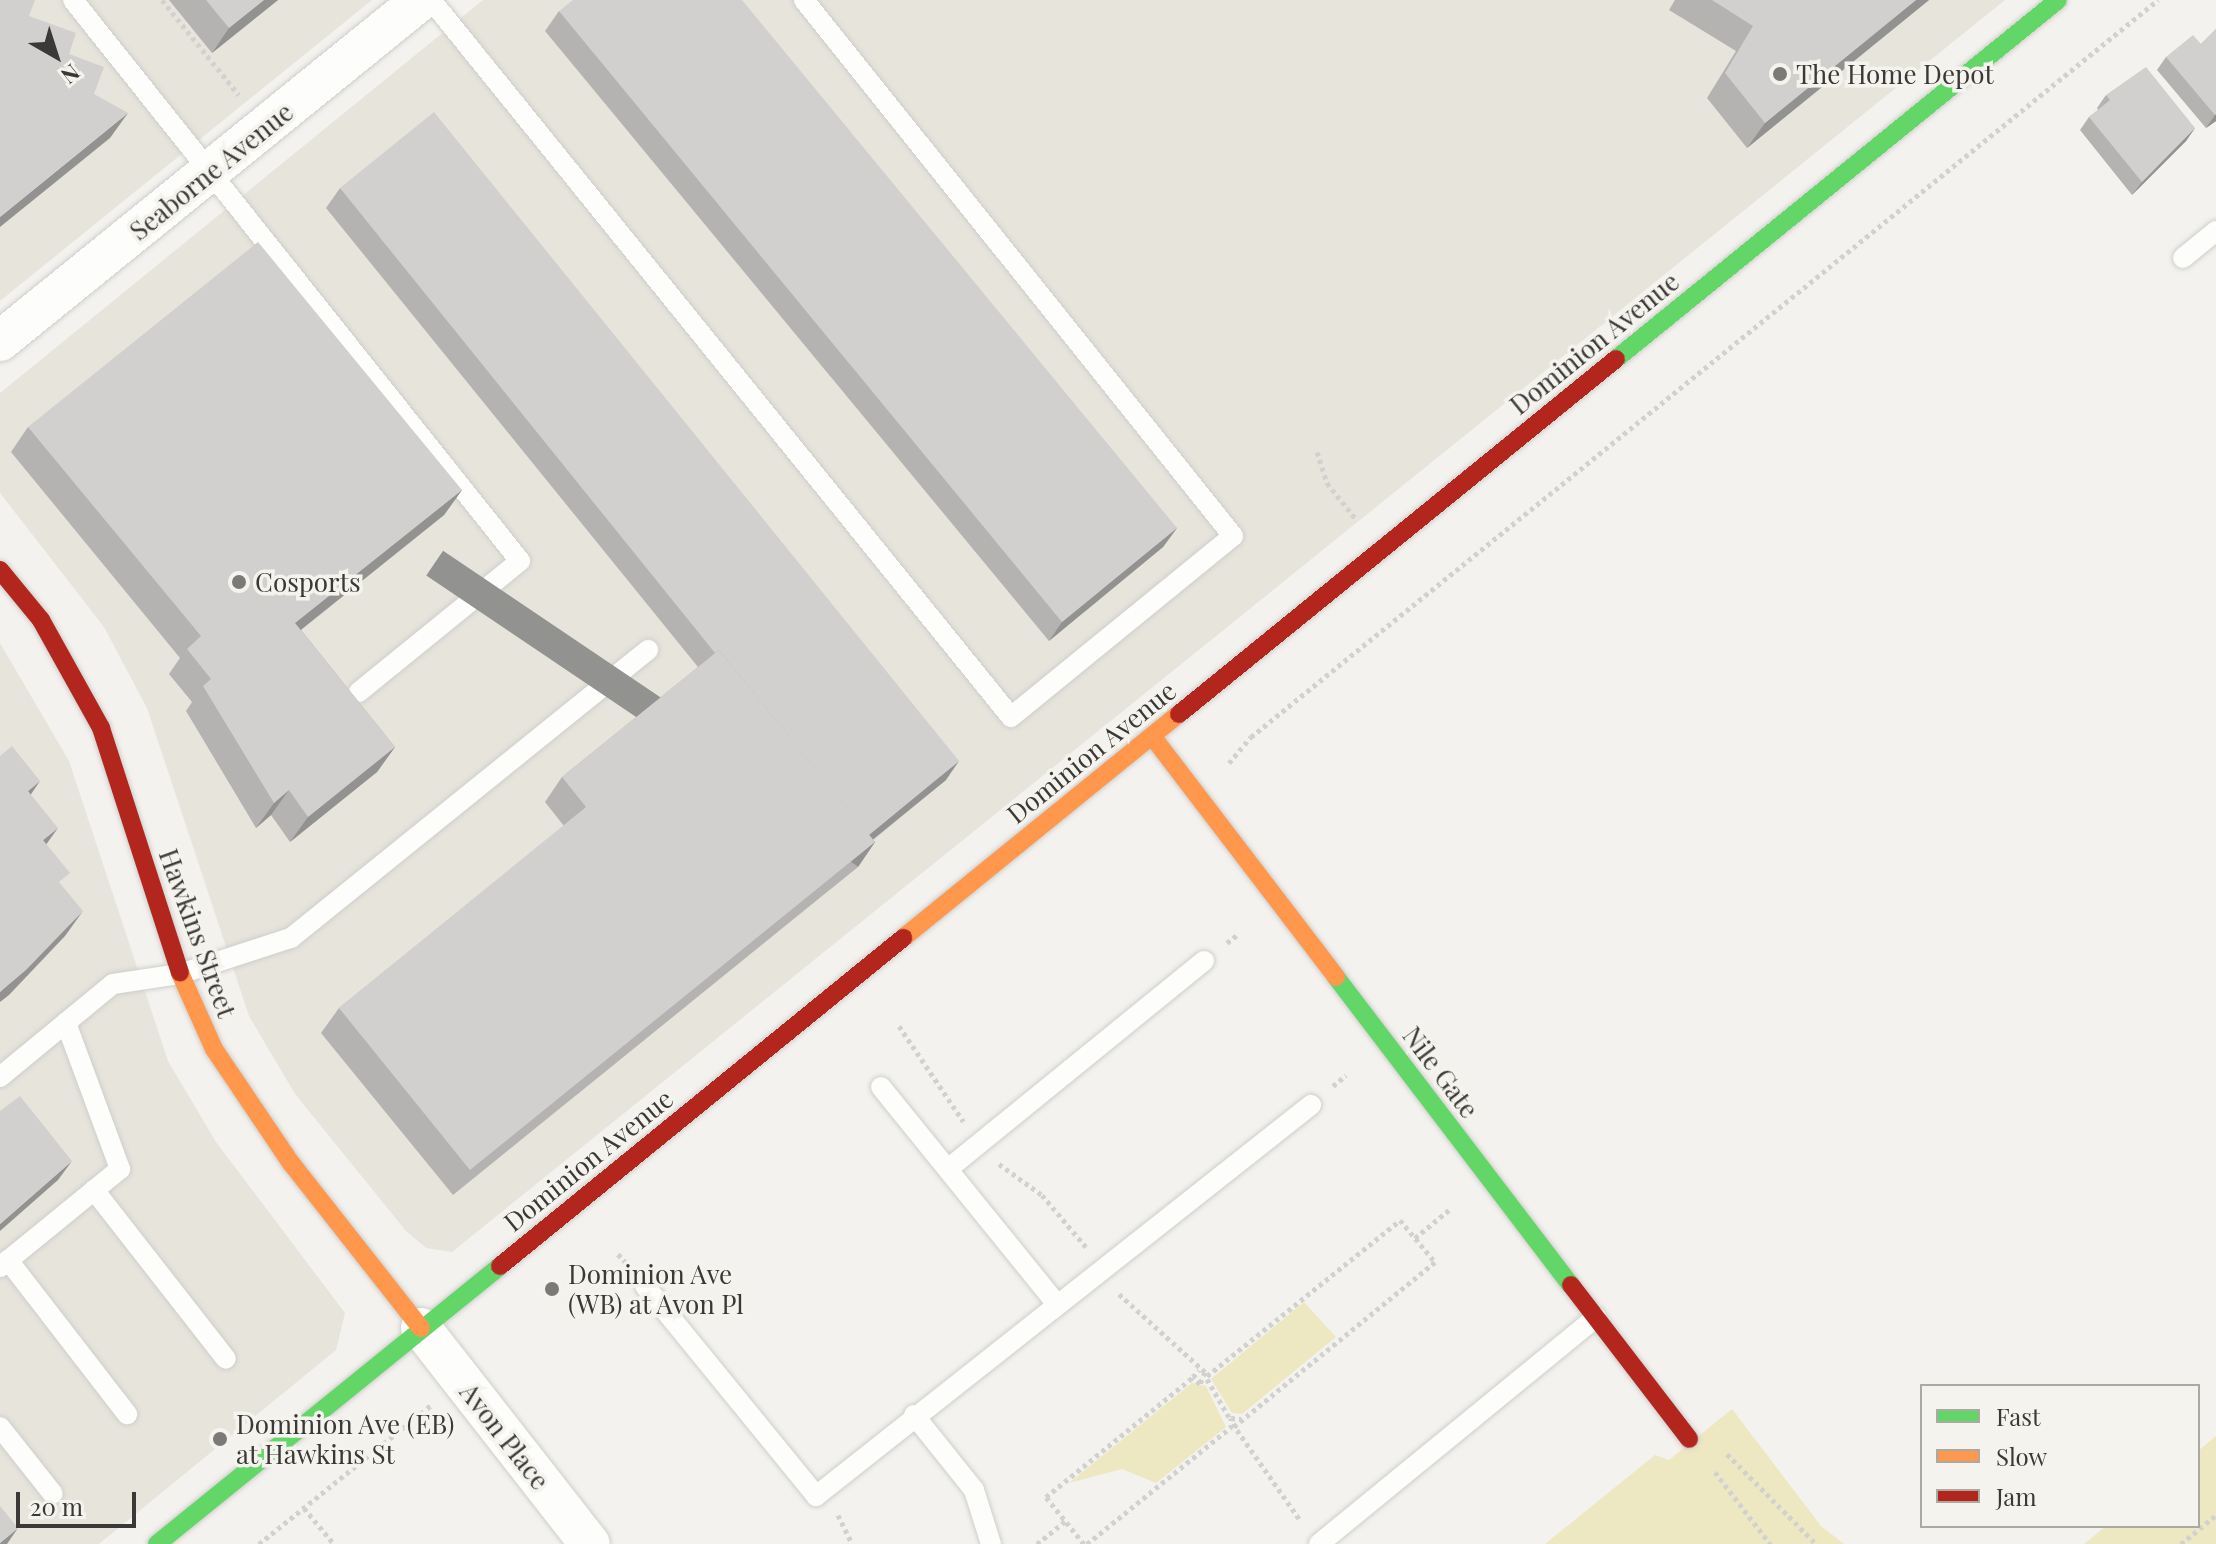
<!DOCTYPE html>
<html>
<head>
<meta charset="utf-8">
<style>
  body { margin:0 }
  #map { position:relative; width:2216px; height:1544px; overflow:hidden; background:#f3f2ee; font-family:"Playfair Display",serif }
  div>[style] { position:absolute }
  .built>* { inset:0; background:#e6e4db }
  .green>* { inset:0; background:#ede8c1 }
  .path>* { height:5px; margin-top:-2.5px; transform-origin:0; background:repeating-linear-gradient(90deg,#d1d1d0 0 4px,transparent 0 8px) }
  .roads { filter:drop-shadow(0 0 2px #cececb) drop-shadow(0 0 2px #cececb) }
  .lane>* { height:20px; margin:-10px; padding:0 10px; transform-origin:10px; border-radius:10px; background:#fdfdfc }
  .street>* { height:40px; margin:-20px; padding:0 20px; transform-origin:20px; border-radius:20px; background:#fdfdfc }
  .fast>* { height:18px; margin:-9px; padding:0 9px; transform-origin:9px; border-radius:9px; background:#63d668 }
  .slow>* { height:18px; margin:-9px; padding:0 9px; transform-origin:9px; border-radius:9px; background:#ff974d }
  .jam>* { height:18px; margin:-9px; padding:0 9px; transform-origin:9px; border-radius:9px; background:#b3261e }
  .wall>* { inset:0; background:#b4b3b1 }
  .shaded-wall>* { inset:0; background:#929290; transform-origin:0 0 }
  .building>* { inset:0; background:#d1d0ce }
  .dots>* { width:22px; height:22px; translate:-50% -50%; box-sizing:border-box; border:4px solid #f4f3ed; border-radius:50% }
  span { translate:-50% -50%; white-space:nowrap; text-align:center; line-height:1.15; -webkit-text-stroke:7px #f4f3ed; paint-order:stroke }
  .poi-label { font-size:26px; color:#3a3937 }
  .left { translate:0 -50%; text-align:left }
  .street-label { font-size:26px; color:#3a3937 }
  .legend { position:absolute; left:1920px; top:1384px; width:280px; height:144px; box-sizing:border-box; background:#f4f3ed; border:2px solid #aaa9a4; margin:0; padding:10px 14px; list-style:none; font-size:24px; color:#3a3937 }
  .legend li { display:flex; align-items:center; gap:16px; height:40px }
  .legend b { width:40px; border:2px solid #aaa9a4 }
  .north { position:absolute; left:16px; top:16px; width:80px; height:80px; -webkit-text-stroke:6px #f4f3ed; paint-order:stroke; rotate:141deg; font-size:22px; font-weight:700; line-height:32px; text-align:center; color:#3a3937 }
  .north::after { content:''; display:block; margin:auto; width:28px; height:36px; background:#3a3937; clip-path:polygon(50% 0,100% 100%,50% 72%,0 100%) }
  .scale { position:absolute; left:16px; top:1492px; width:120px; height:36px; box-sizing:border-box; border:4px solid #3a3937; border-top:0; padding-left:10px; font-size:24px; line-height:28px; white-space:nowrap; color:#3a3937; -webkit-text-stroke:6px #f4f3ed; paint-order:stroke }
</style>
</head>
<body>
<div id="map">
  <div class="built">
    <i style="clip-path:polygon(0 0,372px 0,0 301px)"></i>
    <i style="clip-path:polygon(483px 0,2005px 0,452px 1252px,426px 1248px,406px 1231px,295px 1094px,249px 1016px,147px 708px,104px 627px,0 493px,0 393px)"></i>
    <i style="clip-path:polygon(0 643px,69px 761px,168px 1061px,216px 1142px,345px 1313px,336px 1350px,99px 1544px,0 1544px)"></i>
  </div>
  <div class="green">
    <i style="clip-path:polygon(1304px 1302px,1336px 1337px,1242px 1414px,1232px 1413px,1211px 1379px)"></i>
    <i style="clip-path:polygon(1192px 1383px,1206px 1386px,1226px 1427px,1156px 1483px,1122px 1469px,1069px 1483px)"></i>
    <i style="clip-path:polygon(1732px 1409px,1821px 1526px,1844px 1544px,1545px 1544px,1655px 1455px,1669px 1460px)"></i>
    <i style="clip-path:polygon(2216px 1436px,2216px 1544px,2084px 1544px,2106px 1526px,2198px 1526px,2198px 1451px)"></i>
  </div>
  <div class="path">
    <i style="left:162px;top:0;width:122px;rotate:51deg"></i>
    <i style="left:1317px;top:452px;width:33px;rotate:72deg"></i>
    <i style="left:1327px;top:483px;width:45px;rotate:51.3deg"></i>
    <i style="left:1229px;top:763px;width:34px;rotate:-50deg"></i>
    <i style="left:1251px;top:737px;width:1169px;rotate:-39.1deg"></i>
    <i style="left:1227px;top:943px;width:14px;rotate:-39deg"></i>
    <i style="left:899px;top:1026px;width:115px;rotate:56deg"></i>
    <i style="left:1333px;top:1086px;width:17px;rotate:-40deg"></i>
    <i style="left:999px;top:1164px;width:53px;rotate:35.8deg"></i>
    <i style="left:1042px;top:1195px;width:68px;rotate:49.8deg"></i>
    <i style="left:1415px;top:1238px;width:44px;rotate:-39.5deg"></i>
    <i style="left:618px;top:1254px;width:12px;rotate:48deg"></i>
    <i style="left:1119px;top:1294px;width:116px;rotate:42.2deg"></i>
    <i style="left:1205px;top:1372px;width:13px;rotate:113deg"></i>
    <i style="left:1200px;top:1384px;width:10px;rotate:-135deg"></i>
    <i style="left:1193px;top:1377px;width:9px;rotate:-49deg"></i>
    <i style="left:1207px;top:1376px;width:248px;rotate:-38.9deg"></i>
    <i style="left:1400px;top:1220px;width:55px;rotate:50.2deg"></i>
    <i style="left:1435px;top:1262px;width:262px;rotate:140.7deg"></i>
    <i style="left:1232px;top:1428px;width:10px;rotate:-96deg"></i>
    <i style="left:1231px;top:1418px;width:10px;rotate:6deg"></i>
    <i style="left:1207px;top:1379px;width:46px;rotate:60.1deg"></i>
    <i style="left:1237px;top:1430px;width:110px;rotate:55deg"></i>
    <i style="left:1727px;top:1454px;width:127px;rotate:45.3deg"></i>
    <i style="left:1715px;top:1472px;width:91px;rotate:52.6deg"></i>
    <i style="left:304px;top:1508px;width:47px;rotate:50.2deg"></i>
    <i style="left:838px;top:1515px;width:32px;rotate:64deg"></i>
    <i style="left:259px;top:1544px;width:221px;rotate:-38.9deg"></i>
    <i style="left:1037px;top:1544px;width:36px;rotate:-39deg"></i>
    <i style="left:1084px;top:1544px;width:60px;rotate:-129deg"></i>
    <i style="left:1046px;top:1497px;width:190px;rotate:-39.2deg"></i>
    <i style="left:1087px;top:1544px;width:186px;rotate:-39.1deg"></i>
    <i style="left:2181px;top:1544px;width:45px;rotate:-39.6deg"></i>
  </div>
  <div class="roads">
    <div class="lane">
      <i style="left:73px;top:0;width:717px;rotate:51.45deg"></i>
      <i style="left:520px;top:561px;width:208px;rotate:140.9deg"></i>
      <i style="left:431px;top:0;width:922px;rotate:51.03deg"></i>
      <i style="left:1011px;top:717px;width:286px;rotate:-39.2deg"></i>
      <i style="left:1233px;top:536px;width:687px;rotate:-128.67deg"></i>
      <i style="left:2183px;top:258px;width:43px;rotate:-39.3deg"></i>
      <i style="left:0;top:1077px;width:146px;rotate:-39.5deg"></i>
      <i style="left:113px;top:984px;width:68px;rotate:-8.5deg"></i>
      <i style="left:180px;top:974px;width:117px;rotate:-18deg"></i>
      <i style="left:291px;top:938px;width:459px;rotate:-38.9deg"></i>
      <i style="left:881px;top:1087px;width:275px;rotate:51deg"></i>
      <i style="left:948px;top:1169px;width:330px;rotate:-39.1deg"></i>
      <i style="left:94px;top:1190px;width:214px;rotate:52deg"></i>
      <i style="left:8px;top:1260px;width:195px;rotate:52.3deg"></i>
      <i style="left:0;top:1267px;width:155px;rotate:-39.2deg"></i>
      <i style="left:120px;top:1169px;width:156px;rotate:-110.3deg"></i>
      <i style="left:645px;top:1286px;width:271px;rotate:50.8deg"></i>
      <i style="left:816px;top:1496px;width:631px;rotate:-38.31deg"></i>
      <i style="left:914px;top:1415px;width:96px;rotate:51.3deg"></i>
      <i style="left:974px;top:1490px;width:57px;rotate:72.5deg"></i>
      <i style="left:0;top:1427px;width:85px;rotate:51.7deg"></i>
      <i style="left:1319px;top:1544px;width:358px;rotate:-39.3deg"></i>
    </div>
    <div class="street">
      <i style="left:0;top:341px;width:542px;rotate:-39.01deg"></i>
      <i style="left:421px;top:1328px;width:274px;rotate:52deg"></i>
    </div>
    <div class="fast">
      <i style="left:1616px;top:359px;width:569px;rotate:-39.08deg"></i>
      <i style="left:1336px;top:977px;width:387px;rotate:52.7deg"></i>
      <i style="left:157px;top:1544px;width:442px;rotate:-39deg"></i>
    </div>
    <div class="slow">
      <i style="left:1152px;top:736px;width:303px;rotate:52.6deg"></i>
      <i style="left:903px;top:938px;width:355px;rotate:-39.1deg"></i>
      <i style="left:180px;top:973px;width:83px;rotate:65.9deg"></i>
      <i style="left:214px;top:1049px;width:138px;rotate:56deg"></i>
      <i style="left:291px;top:1163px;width:210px;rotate:51.8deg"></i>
    </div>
    <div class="jam">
      <i style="left:0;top:570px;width:65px;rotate:50.6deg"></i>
      <i style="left:41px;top:620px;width:124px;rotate:60.9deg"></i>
      <i style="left:101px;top:728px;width:257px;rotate:72.1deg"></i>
      <i style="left:1179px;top:714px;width:563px;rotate:-39.09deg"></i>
      <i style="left:500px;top:1266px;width:520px;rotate:-39.14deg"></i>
      <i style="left:1571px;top:1285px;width:194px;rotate:52.5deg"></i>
    </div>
  </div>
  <div class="wall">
    <i style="clip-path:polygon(169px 0,278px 0,212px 53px)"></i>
    <i style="clip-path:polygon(1675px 0,1929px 0,1747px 148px,1707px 98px,1736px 51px,1669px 10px)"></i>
    <i style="clip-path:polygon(559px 11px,1177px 528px,1163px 547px,1049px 641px,545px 31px)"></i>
    <i style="clip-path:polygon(2216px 29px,2216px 121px,2206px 128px,2157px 70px,2166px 57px,2201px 44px)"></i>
    <i style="clip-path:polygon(2106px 95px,2195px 128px,2186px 141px,2132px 195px,2080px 130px,2089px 117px,2098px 110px,2097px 108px)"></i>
    <i style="clip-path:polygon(340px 188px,946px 780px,873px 840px,875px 842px,858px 867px,453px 1195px,321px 1033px,339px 1008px,564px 826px,545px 802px,562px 777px,698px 667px,326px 208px)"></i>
    <i style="clip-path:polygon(28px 427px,462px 490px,444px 515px,301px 630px,395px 747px,377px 772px,290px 842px,271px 815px,256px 828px,186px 711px,192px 702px,169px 674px,180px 658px,11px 452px)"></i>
  </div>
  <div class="shaded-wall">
    <i style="clip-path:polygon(264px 0,278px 0,212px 53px,229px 28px)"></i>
    <i style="clip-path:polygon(1916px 0,1929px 0,1747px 148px,1765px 123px)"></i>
    <i style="clip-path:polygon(128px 113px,110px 138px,0 227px,0 217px)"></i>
    <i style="clip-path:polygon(2216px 114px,2216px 121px,2206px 128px,2215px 115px)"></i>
    <i style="clip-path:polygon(2195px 128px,2186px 141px,2132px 195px,2142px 182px)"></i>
    <i style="clip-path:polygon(462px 490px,444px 515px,278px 648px,295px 623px)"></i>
    <i style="clip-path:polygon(1177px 528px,1163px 547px,1049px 641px,1062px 622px)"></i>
    <i style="clip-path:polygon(395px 747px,377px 772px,290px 842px,308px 817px)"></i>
    <i style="clip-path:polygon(959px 761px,946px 780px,851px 857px,865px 838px)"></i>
    <i style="clip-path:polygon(40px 781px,23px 806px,28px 791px)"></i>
    <i style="clip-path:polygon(289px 790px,271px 815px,256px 828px,274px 803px)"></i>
    <i style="clip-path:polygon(58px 828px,40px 853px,43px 840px)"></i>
    <i style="left:875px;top:842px;width:30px;height:521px;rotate:124deg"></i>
    <i style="clip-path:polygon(83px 911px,65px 936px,9px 995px,0 1002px,0 992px)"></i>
    <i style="clip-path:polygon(72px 1161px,58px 1180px,0 1231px,0 1224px)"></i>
    <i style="clip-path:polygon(18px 1528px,7px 1544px,0 1544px,0 1543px)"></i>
  </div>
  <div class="building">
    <i style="clip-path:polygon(0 0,35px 0,29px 16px,76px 33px,69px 54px,104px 67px,94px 94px,128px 113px,0 217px)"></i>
    <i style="clip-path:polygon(206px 0,264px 0,229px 28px)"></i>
    <i style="clip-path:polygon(573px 0,742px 0,1177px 528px,1062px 622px,559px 11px)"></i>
    <i style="clip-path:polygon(1712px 0,1916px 0,1765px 123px,1725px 73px,1753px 26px)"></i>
    <i style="clip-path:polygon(2216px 29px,2216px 114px,2215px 115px,2166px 57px,2193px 35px,2201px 44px)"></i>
    <i style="clip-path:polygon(2146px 67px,2195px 128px,2142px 182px,2089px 117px,2110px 100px,2106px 95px)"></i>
    <i style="clip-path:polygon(434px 112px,959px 761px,869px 835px,719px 650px,715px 653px,340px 188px)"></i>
    <i style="clip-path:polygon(258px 242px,462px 490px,295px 623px,395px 747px,308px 817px,289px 790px,274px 803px,203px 686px,211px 679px,187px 649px,201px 636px,28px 427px)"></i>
    <i style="clip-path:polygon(719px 650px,875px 842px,470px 1170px,339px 1008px,586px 807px,562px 777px)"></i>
    <i style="clip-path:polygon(12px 746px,40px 781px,28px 791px,58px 828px,43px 840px,70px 873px,59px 882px,83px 911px,26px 970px,0 992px,0 756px)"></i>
    <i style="clip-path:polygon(20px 1096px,72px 1161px,0 1224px,0 1111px)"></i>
    <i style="clip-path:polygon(0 1506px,18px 1528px,0 1543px)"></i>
  </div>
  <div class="dots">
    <i style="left:1780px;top:74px;background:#7b7a77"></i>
    <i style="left:239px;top:582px;background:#7b7a77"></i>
    <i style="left:552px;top:1289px;background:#7b7a77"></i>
    <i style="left:220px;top:1439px;background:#7b7a77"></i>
  </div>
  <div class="poi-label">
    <span class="left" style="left:1796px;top:74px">The Home Depot</span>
    <span class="left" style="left:255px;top:582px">Cosports</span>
    <span class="left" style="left:568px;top:1289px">Dominion Ave<br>(WB) at Avon Pl</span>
    <span class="left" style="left:236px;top:1439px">Dominion Ave (EB)<br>at Hawkins St</span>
  </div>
  <div class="street-label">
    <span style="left:211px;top:171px;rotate:-39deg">Seaborne Avenue</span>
    <span style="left:1594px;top:343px;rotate:-39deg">Dominion Avenue</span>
    <span style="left:1091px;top:752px;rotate:-39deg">Dominion Avenue</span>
    <span style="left:198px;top:933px;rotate:70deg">Hawkins Street</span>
    <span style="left:1441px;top:1072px;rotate:53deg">Nile Gate</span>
    <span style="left:588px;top:1160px;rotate:-39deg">Dominion Avenue</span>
    <span style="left:505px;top:1436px;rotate:52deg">Avon Place</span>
  </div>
  <ul class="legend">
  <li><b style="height:10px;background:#63d668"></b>Fast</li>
  <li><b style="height:10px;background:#ff974d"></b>Slow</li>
  <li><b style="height:10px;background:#b3261e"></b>Jam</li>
  </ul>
  <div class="north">N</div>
  <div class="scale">20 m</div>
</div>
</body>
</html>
